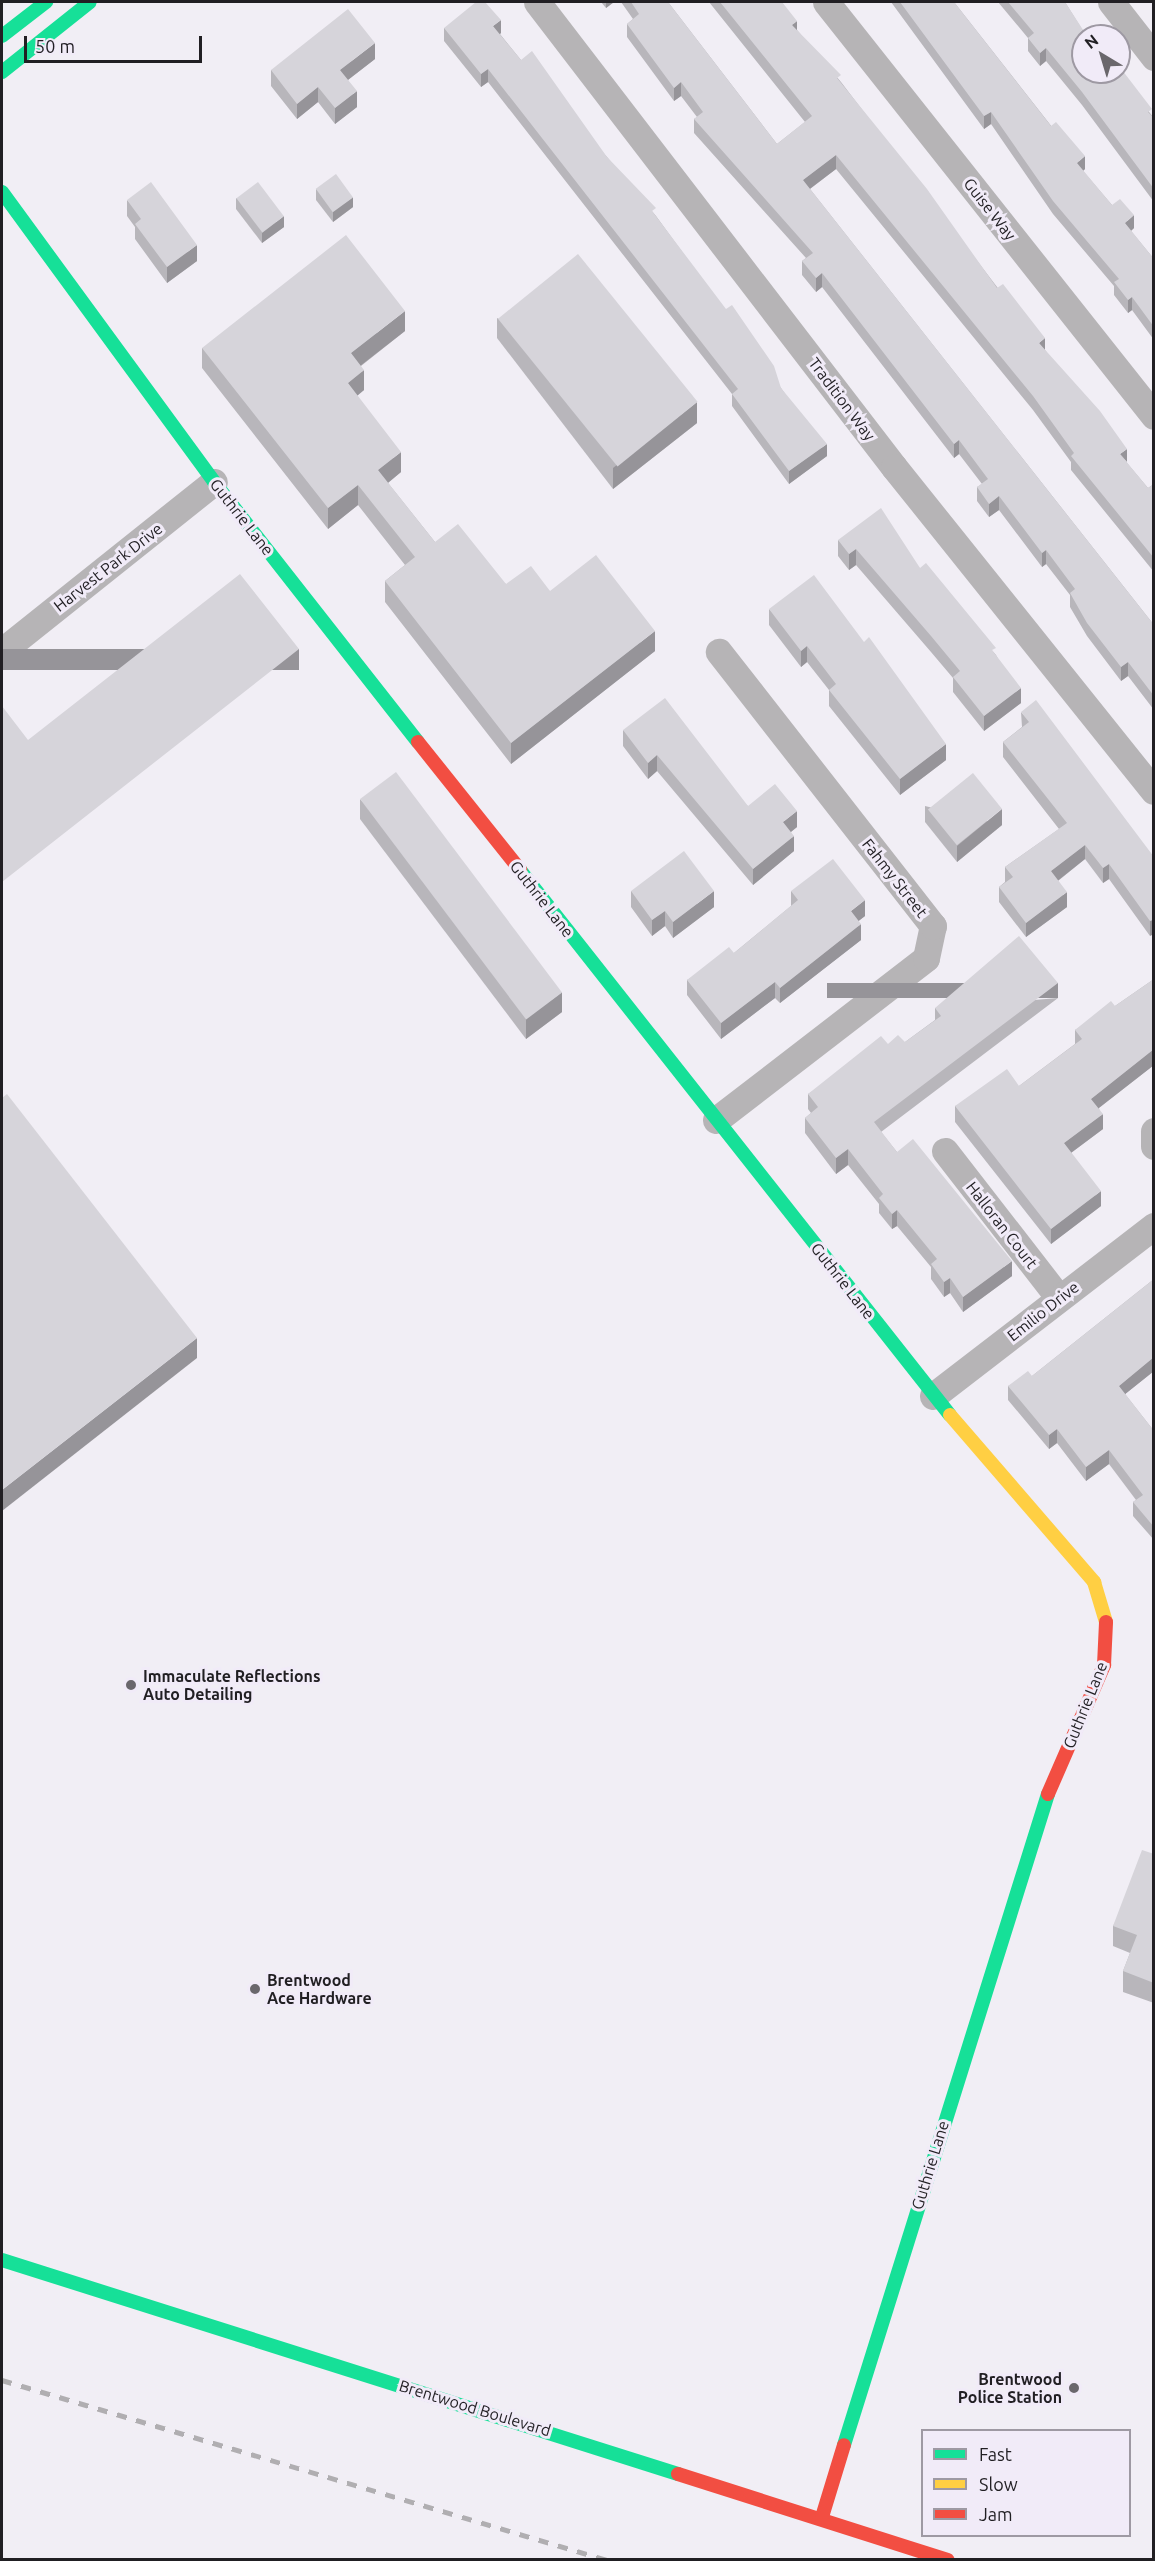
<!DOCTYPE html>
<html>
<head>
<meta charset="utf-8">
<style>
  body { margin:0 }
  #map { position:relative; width:1155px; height:2561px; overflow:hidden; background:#f1eef5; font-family:Ubuntu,sans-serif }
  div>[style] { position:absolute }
  .street>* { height:27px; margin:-13.5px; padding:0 13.5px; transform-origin:13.5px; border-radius:13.5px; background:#b6b4b6 }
  .fast>* { height:14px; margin:-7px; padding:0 7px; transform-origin:7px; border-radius:7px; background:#16e098 }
  .slow>* { height:14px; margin:-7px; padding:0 7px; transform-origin:7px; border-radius:7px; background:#ffcf43 }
  .jam>* { height:14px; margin:-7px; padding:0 7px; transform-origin:7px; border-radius:7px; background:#f24e42 }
  .rail>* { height:4.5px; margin-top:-2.25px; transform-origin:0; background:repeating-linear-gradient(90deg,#b0aeb1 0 10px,transparent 0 20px) }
  .wall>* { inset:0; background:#b8b6bb }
  .shaded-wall>* { inset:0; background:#969499; transform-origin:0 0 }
  .building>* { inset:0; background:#d6d4da; transform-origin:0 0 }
  .dots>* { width:16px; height:16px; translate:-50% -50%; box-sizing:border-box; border:3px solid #f1ebf8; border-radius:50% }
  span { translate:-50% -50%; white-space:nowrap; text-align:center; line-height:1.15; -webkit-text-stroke:6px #f1ebf8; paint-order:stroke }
  .street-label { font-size:16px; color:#211f23 }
  .poi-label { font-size:16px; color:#211f23; font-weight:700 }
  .left { translate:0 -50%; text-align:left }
  .right { translate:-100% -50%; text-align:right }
  .frame { position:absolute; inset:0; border:3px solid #211f23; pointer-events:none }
  .legend { position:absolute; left:921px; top:2429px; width:210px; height:108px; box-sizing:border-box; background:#f1ebf8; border:2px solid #9e99a3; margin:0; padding:8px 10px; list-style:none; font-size:18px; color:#211f23 }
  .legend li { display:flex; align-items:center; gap:12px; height:30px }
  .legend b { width:30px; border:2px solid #9e99a3 }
  .north { position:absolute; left:1071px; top:24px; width:60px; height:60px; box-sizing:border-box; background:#f1ebf8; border:2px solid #9e99a3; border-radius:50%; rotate:322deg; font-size:16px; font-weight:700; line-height:24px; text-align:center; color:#211f23 }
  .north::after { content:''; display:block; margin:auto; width:21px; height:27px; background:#6a676c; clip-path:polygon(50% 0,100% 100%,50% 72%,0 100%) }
  .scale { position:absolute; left:24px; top:36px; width:178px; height:27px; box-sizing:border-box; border:3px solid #211f23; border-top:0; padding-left:8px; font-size:18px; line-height:21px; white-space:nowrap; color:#211f23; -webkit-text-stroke:4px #f1ebf8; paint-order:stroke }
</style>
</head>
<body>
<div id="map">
  <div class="street">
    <i style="left:537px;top:2px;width:586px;rotate:52.49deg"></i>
    <i style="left:894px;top:467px;width:415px;rotate:51.3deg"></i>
    <i style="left:826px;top:2px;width:528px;rotate:51.61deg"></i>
    <i style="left:1111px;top:2px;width:70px;rotate:52deg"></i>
    <i style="left:2px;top:651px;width:271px;rotate:-38.6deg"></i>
    <i style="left:716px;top:1120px;width:265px;rotate:-37.6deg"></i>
    <i style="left:926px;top:958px;width:33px;rotate:-78deg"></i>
    <i style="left:933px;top:926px;width:348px;rotate:-128deg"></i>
    <i style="left:1154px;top:1131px;width:15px;rotate:90deg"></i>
    <i style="left:945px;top:1151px;width:186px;rotate:52.2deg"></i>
    <i style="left:933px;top:1396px;width:279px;rotate:-37.6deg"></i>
  </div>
  <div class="fast">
    <i style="left:2px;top:36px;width:56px;rotate:-37.7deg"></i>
    <i style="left:2px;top:72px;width:112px;rotate:-38.5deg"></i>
    <i style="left:2px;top:192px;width:359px;rotate:53.8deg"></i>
    <i style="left:214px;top:482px;width:330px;rotate:51.9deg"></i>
    <i style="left:520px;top:870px;width:694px;rotate:51.73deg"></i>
    <i style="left:2px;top:2260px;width:709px;rotate:17.57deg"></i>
    <i style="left:844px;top:2445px;width:682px;rotate:-72.6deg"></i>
  </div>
  <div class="slow">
    <i style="left:950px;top:1415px;width:221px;rotate:49.2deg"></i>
    <i style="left:1094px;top:1582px;width:42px;rotate:73.3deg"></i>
  </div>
  <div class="jam">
    <i style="left:418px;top:742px;width:164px;rotate:51.4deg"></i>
    <i style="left:1048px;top:1794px;width:141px;rotate:-66.5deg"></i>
    <i style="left:1104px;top:1665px;width:43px;rotate:-87.3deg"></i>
    <i style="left:678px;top:2474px;width:283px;rotate:17.7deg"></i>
    <i style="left:822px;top:2517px;width:75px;rotate:-73deg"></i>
  </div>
  <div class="rail">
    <i style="left:2px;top:2380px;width:631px;rotate:16.57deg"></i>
  </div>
  <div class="wall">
    <i style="clip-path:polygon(601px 2px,614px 2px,606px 8px)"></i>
    <i style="clip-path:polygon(621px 2px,668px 2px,777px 144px,805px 122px,709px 2px,782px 2px,797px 30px,841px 82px,1045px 350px,1127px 463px,1148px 488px,1154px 484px,1154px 572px,1071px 470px,1071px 462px,1033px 410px,836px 169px,810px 189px,1154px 625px,1154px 710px,1128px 676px,1121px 681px,1087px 636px,1070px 607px,1070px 595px,1046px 564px,1042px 567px,999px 510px,989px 517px,977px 501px,977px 487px,982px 484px,959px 454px,954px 458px,822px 287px,816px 292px,802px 275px,802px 261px,806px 258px,694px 133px,694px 119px,697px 117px,681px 96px,674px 101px,627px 37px,627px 24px,633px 19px)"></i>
    <i style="clip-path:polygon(891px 2px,954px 2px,1085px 169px,1083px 171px,1112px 205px,1134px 228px,1131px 231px,1154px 259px,1154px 340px,1132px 310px,1128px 313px,1114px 295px,1114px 286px,1053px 214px,991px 124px,984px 129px)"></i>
    <i style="clip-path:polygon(998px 2px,1065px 2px,1083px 31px,1154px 118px,1154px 202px,1082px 105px,1046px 61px,1040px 66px,1028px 51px,1028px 38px)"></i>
    <i style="clip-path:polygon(444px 28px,501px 33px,500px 34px,521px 60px,607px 157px,656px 216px,781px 388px,827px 456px,789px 484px,732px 406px,732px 394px,488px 82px,481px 87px,444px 41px)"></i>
    <i style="clip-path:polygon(375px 59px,348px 80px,357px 107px,335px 124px,318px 102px,297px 119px,271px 86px,271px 70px)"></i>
    <i style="clip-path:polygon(316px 189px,353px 207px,333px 222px,316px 200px)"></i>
    <i style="clip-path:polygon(236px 198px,284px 227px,262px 243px,236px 209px)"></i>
    <i style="clip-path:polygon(127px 200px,197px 261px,167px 283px,135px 239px,135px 227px,127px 216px)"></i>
    <i style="clip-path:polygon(497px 318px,697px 423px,613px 489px,497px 338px)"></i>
    <i style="clip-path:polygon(405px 331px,361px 366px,364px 390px,357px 396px,401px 472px,388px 483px,435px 542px,506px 584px,550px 591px,655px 651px,511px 764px,385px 602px,385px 581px,405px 565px,358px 505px,328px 529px,202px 368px,202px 348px)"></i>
    <i style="clip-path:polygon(838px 540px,920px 568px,996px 655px,1021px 703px,984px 731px,953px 692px,953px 678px,931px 652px,856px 565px,849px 570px,838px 556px)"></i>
    <i style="clip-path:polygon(769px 609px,946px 760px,900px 795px,829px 706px,829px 690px,807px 662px,801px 667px,769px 625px)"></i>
    <i style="clip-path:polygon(1021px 712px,1154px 857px,1150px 936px,1109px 879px,1103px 883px,1085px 859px,1058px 881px,1067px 907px,1026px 937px,999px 902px,999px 887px,1005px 882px,1005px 867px,1059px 829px,1003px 757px,1003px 742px,1022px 727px)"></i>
    <i style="clip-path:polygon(623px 730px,748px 806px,797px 827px,791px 832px,794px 851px,753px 885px,657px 771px,648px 779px,623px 746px)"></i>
    <i style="clip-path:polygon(360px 799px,562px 1012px,526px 1039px,360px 819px)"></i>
    <i style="clip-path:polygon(925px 806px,1002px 825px,957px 862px,925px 822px)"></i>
    <i style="clip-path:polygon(631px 891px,714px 907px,673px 938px,665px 926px,652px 936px,631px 907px)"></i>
    <i style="clip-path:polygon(791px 891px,865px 916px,858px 921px,861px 940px,780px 1003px,775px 998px,721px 1039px,687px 995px,687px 980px,734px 953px,791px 906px)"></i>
    <i style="clip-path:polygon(1154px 979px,1154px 1065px,1099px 1108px,1103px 1129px,1071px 1153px,1101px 1206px,1051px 1244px,955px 1122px,955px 1106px,1019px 1086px,1075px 1044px,1075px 1030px,1115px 1006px)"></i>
    <i style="clip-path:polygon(1058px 998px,881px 1132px,897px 1152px,1012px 1276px,963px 1312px,950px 1293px,944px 1297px,931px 1279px,931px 1267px,897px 1226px,892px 1229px,879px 1213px,879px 1204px,848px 1165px,836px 1174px,805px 1133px,805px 1118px,811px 1113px,808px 1109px,808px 1094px,888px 1044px,905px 1042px,935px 1020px,935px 1008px)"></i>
    <i style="clip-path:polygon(1154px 1279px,1154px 1371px,1125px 1394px,1154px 1431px,1154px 1540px,1133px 1516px,1133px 1502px,1136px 1500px,1109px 1464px,1086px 1481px,1057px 1443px,1049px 1449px,1008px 1400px,1008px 1386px,1032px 1376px)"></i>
    <i style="clip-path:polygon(1154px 1854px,1154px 2003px,1123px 1992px,1123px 1971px,1130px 1953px,1113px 1946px,1113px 1926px)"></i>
  </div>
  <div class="shaded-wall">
    <i style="clip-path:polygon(606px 2px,614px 2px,606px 8px)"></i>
    <i style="clip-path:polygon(501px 20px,501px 33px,493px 39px,493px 26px)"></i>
    <i style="clip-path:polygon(797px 21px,797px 35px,792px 25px)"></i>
    <i style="clip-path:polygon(375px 43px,375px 59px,340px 86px,340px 70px)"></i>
    <i style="clip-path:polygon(1046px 48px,1046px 61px,1040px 66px,1040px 53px)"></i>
    <i style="clip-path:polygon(488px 69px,488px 82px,481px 87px,481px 74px)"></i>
    <i style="clip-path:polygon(681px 82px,681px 96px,674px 101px,674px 88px)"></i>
    <i style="clip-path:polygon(318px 87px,318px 102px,297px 119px,297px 104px)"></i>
    <i style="clip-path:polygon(357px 91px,357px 107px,335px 124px,335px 108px)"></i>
    <i style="clip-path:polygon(991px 112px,991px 124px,984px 129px,984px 116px)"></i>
    <i style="clip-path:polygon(836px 155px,836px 169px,803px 194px,803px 180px)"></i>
    <i style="clip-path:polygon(1085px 156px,1085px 169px,1077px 176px,1077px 163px)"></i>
    <i style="clip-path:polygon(353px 197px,353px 207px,333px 222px,333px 211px)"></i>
    <i style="clip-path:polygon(1134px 215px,1134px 228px,1125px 236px,1125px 223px)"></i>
    <i style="clip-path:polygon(284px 216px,284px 227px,262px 243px,262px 233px)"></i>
    <i style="clip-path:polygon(197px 245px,197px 261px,167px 283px,167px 267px)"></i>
    <i style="clip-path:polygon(822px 273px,822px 287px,816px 292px,816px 278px)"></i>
    <i style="clip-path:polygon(1132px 297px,1132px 310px,1128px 313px,1128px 300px)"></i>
    <i style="clip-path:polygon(405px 311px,405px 331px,351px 373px,351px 353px)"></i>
    <i style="clip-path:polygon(1045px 338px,1045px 352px,1039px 343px)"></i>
    <i style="clip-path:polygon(364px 370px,364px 390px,348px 403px,348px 383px)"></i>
    <i style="clip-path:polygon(697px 402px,697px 423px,613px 489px,613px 468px)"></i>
    <i style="clip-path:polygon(959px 440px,959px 454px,954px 458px,954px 444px)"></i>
    <i style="clip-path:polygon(827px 444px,827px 456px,789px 484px,789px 471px)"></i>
    <i style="clip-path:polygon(1127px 449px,1127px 462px,1120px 454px)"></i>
    <i style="clip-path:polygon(401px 452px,401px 472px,378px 491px,378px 470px)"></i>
    <i style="clip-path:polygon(358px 485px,358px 505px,328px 529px,328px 508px)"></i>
    <i style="clip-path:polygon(999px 496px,999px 510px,989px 517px,989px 504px)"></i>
    <i style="clip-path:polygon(856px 549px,856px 565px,849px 570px,849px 554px)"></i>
    <i style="clip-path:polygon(1046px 550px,1046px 564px,1042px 567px,1042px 553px)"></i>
    <i style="clip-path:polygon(655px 631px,655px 651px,511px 764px,511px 743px)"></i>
    <i style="clip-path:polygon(807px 646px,807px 662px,801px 667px,801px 651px)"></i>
    <i style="left:299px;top:649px;width:21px;height:377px;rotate:90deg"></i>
    <i style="clip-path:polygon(1128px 662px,1128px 676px,1121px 681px,1121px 667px)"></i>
    <i style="clip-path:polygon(1021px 688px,1021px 703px,984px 731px,984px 716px)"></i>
    <i style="clip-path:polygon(946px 744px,946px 760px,900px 795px,900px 779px)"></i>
    <i style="clip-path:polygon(657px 755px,657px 771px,648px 779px,648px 763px)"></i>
    <i style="clip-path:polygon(1002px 809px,1002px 825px,957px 862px,957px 846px)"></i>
    <i style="clip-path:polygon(797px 811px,797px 827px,783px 838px,783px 822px)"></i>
    <i style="clip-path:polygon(794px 836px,794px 851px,753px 885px,753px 869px)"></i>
    <i style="clip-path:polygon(1085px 845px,1085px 859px,1051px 886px,1051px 871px)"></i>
    <i style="clip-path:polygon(1109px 864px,1109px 879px,1103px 883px,1103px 868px)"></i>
    <i style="clip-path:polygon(714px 891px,714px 907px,673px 938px,673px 922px)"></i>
    <i style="clip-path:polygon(1067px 892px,1067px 907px,1026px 937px,1026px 923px)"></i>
    <i style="clip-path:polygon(865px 900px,865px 916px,851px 927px,851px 911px)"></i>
    <i style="clip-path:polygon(665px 911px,665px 926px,652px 936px,652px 920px)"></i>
    <i style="clip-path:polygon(1154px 919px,1154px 934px,1150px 936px,1150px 921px)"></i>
    <i style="clip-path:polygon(861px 924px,861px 940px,780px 1003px,780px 988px)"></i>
    <i style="clip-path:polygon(775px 982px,775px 998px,721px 1039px,721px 1023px)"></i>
    <i style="left:1058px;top:983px;width:15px;height:231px;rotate:90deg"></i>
    <i style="clip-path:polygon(562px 992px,562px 1012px,526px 1039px,526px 1019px)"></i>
    <i style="clip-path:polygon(1154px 1049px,1154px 1065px,1091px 1114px,1091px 1099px)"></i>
    <i style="clip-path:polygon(1103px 1114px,1103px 1129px,1064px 1158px,1064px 1143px)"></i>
    <i style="clip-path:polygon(848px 1149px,848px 1165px,836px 1174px,836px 1158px)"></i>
    <i style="clip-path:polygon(1101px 1191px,1101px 1206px,1051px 1244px,1051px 1229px)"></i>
    <i style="clip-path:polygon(897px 1210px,897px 1226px,892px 1229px,892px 1214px)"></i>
    <i style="clip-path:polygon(1012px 1261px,1012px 1276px,963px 1312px,963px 1297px)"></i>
    <i style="clip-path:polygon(950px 1278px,950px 1293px,944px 1297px,944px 1282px)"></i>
    <i style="clip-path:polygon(197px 1338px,197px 1358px,2px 1511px,2px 1490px)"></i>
    <i style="clip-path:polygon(1154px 1357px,1154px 1371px,1119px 1399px,1119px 1386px)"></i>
    <i style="clip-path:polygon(1057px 1429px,1057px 1443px,1049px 1449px,1049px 1435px)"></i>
    <i style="clip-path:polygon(1109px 1450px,1109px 1464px,1086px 1481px,1086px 1467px)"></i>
  </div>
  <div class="building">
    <i style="clip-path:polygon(476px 2px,485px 2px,501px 20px,493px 26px,521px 60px,532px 51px,607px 157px,656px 208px,652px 211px,726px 309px,732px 305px,774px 366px,781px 388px,827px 444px,789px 471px,732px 394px,738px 389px,488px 69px,481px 74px,444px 28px)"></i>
    <i style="clip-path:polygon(631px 2px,668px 2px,777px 144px,812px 116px,720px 2px,782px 2px,797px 21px,792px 25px,841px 75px,837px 78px,927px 189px,997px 288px,1003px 284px,1045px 338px,1039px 343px,1100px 411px,1127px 449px,1120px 454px,1148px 488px,1154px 484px,1154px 558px,1071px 456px,1074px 453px,1033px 396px,836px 155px,803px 180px,1154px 625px,1154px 696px,1128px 662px,1121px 667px,1087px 623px,1070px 593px,1075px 589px,1046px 550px,1042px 553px,999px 496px,989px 504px,977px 487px,988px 479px,959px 440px,954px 444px,822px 273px,816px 278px,802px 261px,813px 253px,694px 119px,703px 112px,681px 82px,674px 88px,627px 24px,639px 14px)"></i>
    <i style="clip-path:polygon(900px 2px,954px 2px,1051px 126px,1056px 122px,1085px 156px,1077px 163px,1112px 205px,1120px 199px,1134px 215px,1125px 223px,1154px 259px,1154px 327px,1132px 297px,1128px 300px,1114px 282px,1119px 279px,1053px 201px,991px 112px,984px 116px)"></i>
    <i style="clip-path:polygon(1008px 2px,1065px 2px,1087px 36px,1083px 36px,1083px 72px,1119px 72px,1119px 66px,1152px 109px,1148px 112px,1154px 118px,1154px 189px,1082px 92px,1046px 48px,1040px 53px,1028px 38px,1034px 33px)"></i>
    <i style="clip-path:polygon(348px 9px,375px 43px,340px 70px,357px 91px,335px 108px,318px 87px,297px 104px,271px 70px)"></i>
    <i style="left:336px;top:174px;width:29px;height:25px;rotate:54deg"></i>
    <i style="clip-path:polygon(151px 182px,197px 245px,167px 267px,135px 224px,141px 219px,127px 200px)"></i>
    <i style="left:258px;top:182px;width:43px;height:27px;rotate:53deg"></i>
    <i style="clip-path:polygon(346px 235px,405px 311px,351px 353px,364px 370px,348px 383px,401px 452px,378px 470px,435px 542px,458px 524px,506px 584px,531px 566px,550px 591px,596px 555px,655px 631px,511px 743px,385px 581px,415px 557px,358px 485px,328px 508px,202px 348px)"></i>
    <i style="left:578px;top:254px;width:190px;height:103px;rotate:51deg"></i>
    <i style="clip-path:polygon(881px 508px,920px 568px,926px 563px,996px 648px,992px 650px,1021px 688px,984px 716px,953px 677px,960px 671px,931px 636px,856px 549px,849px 554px,838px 540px)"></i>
    <i style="clip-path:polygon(240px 574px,299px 649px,2px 882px,2px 706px,28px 740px)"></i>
    <i style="clip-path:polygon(814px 575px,864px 642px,869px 637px,946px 744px,900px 779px,829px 690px,836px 684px,807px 646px,801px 651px,769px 609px)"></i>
    <i style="clip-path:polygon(665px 698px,748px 806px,775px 784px,797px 811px,783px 822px,794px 836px,753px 869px,657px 755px,648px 763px,623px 730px)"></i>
    <i style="clip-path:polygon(1036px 700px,1154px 857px,1154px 919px,1150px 921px,1109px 864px,1103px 868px,1085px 845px,1051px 871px,1067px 892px,1026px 923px,999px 887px,1013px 877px,1005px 867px,1067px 823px,1003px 742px,1029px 722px,1021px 712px)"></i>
    <i style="left:396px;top:772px;width:276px;height:45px;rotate:53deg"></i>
    <i style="left:973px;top:773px;width:46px;height:58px;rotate:51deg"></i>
    <i style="clip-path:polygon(684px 851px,714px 891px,673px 922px,665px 911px,652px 920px,631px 891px)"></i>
    <i style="clip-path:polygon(833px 859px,865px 900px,851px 911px,861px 924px,780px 988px,775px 982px,721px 1023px,687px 980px,729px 947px,734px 953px,798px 900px,791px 891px)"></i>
    <i style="clip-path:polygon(1019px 936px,1058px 983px,874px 1122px,897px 1152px,913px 1139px,1012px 1261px,963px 1297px,950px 1278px,944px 1282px,931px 1264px,937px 1259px,897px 1210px,892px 1214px,879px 1198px,883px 1194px,848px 1149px,836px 1158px,805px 1118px,818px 1107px,808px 1094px,881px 1036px,888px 1044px,898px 1035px,905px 1042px,941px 1016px,935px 1008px)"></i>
    <i style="clip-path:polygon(1154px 979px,1154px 1049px,1091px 1099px,1103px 1114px,1064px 1143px,1101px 1191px,1051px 1229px,955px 1106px,1007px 1069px,1019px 1086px,1082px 1039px,1075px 1030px,1111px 1001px,1115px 1006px)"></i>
    <i style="clip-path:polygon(7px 1094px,197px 1338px,2px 1490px,2px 1098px)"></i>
    <i style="clip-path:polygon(1154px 1279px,1154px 1357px,1119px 1386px,1154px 1431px,1154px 1527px,1133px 1502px,1143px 1495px,1109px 1450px,1086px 1467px,1057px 1429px,1049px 1435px,1008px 1386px,1028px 1371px,1032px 1376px)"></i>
    <i style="clip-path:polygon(1142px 1850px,1154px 1854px,1154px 1983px,1123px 1971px,1137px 1935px,1113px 1926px)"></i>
  </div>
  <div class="dots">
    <i style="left:131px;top:1685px;background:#6a676c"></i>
    <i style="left:255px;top:1989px;background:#6a676c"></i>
    <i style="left:1074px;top:2388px;background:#6a676c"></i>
  </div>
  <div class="street-label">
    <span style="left:990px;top:209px;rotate:52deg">Guise Way</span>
    <span style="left:842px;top:399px;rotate:53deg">Tradition Way</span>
    <span style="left:242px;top:517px;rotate:52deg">Guthrie Lane</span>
    <span style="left:108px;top:567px;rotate:-38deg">Harvest Park Drive</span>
    <span style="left:895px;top:878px;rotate:52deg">Fahmy Street</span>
    <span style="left:542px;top:899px;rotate:52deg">Guthrie Lane</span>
    <span style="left:1002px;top:1225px;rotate:52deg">Halloran Court</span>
    <span style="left:843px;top:1281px;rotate:52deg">Guthrie Lane</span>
    <span style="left:1043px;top:1311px;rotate:-38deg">Emilio Drive</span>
    <span style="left:1085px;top:1705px;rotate:-68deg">Guthrie Lane</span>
    <span style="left:930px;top:2165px;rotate:-73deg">Guthrie Lane</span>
    <span style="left:475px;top:2408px;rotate:17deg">Brentwood Boulevard</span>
  </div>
  <div class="poi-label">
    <span class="left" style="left:143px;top:1685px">Immaculate Reflections<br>Auto Detailing</span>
    <span class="left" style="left:267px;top:1989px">Brentwood<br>Ace Hardware</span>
    <span class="right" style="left:1062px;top:2388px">Brentwood<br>Police Station</span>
  </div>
  <div class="frame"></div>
  <ul class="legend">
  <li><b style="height:8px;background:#16e098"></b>Fast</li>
  <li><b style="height:8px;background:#ffcf43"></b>Slow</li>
  <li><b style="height:8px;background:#f24e42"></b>Jam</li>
  </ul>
  <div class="north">N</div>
  <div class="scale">50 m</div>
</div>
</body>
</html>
